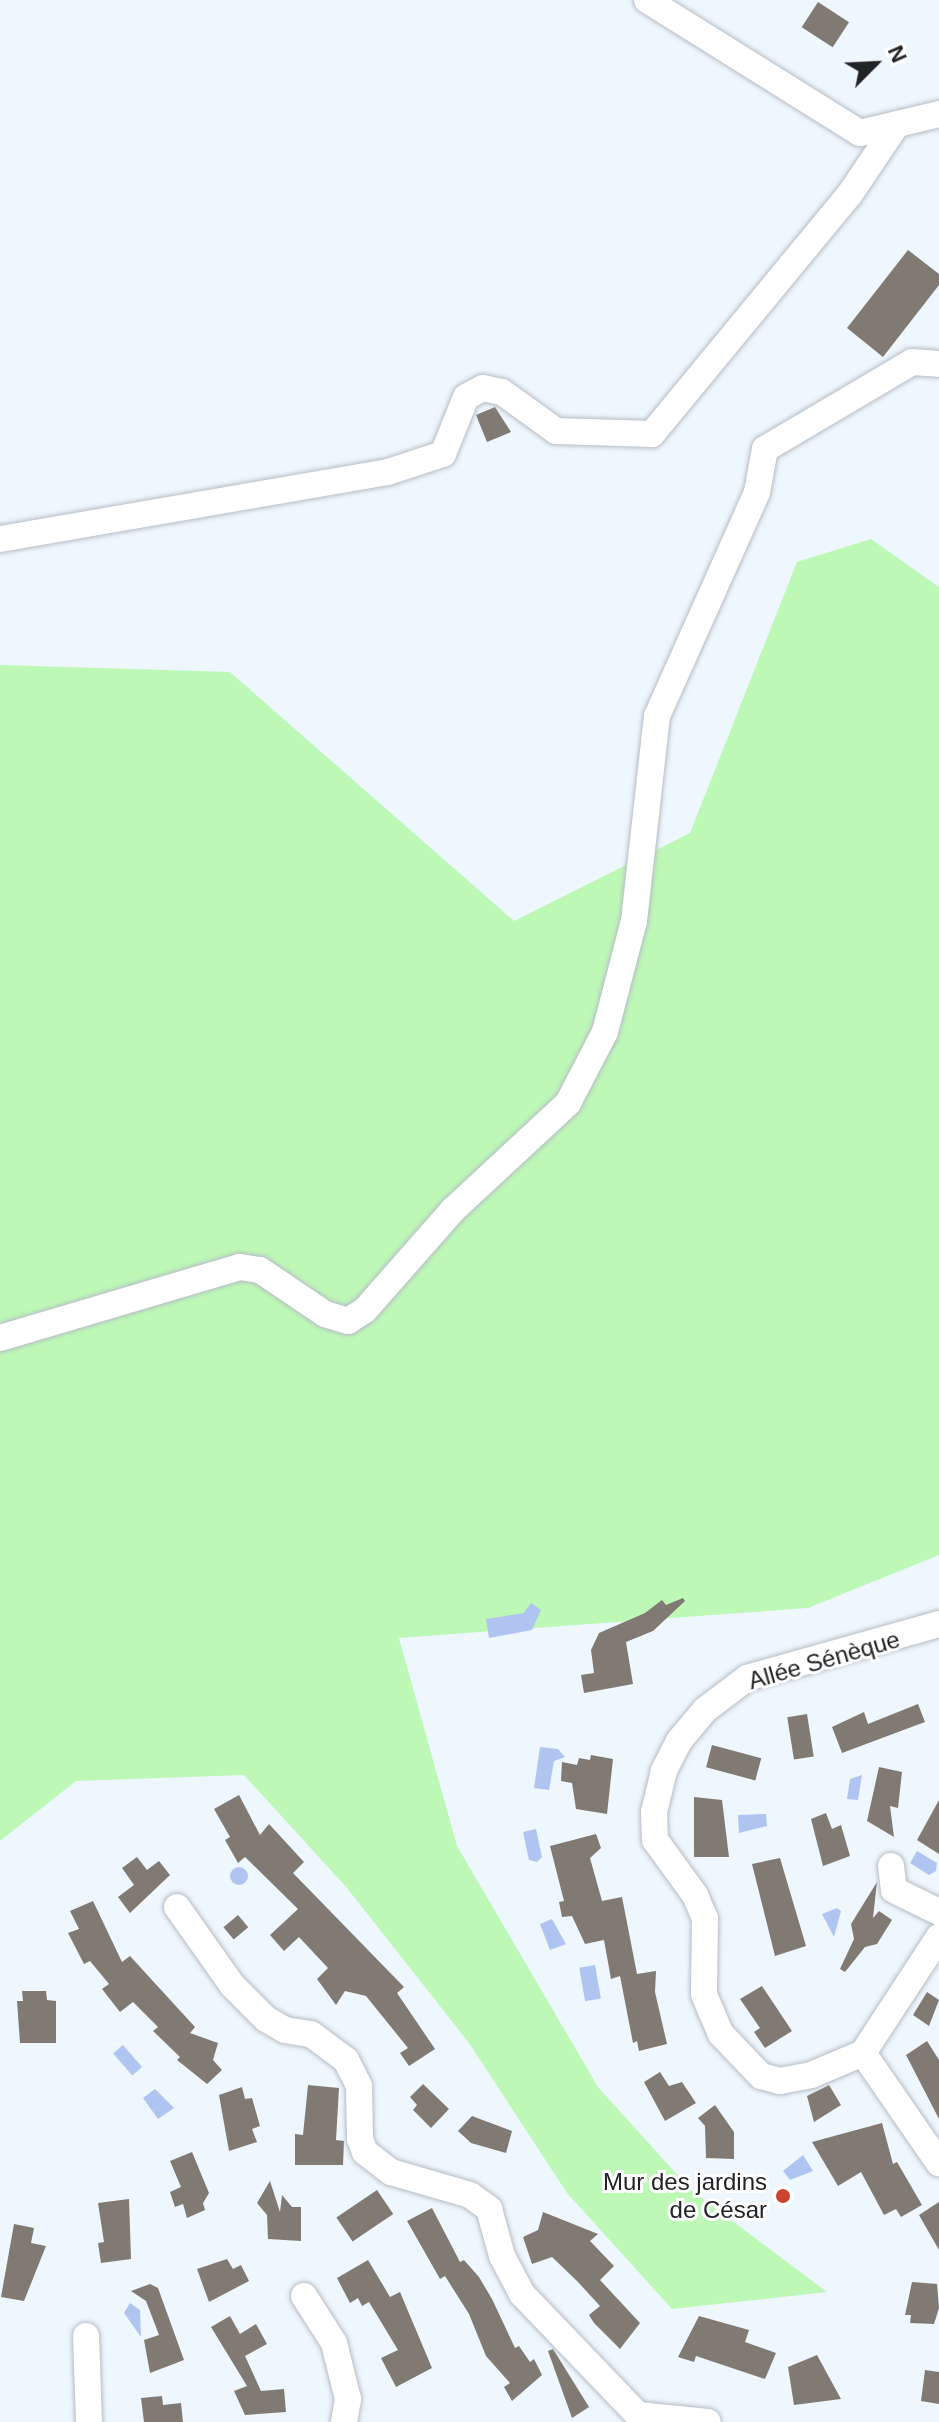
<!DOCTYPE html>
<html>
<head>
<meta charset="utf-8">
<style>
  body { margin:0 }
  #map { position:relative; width:939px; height:2422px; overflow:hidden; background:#eef6fe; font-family:Helvetica,sans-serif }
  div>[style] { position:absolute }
  .green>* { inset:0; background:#bef8b7 }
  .water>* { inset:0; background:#afc4f1; transform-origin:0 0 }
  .round { border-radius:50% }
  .building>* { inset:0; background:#807a72; transform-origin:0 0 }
  .roads { filter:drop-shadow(0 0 2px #b5bcc4) drop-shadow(0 0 2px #b5bcc4) }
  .minor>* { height:26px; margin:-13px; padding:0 13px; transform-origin:13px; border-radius:13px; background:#fff }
  .dots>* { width:22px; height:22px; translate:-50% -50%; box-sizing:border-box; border:4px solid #fff; border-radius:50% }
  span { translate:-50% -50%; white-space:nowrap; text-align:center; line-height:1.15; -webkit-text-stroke:6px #fff; paint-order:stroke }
  .street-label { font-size:24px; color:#212427 }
  .poi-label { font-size:24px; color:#212427 }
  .right { translate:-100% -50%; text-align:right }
  .north { position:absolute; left:835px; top:24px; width:80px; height:80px; -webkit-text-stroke:6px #fff; paint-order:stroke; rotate:66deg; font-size:22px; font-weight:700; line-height:32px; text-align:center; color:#212427 }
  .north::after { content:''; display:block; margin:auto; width:28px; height:36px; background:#212427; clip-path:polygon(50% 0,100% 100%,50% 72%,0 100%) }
</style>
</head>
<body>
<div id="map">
  <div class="green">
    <i style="clip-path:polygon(871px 539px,939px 587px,939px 1555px,808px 1608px,399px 1638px,457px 1846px,598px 2087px,690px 2189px,827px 2292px,672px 2309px,567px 2193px,469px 2043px,347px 1888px,244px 1775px,76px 1781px,0 1841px,0 665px,230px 672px,514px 921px,690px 833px,797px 562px)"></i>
  </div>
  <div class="water">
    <i style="clip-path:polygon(531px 1603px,541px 1610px,532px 1630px,489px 1638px,486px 1619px,524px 1613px)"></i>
    <i style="clip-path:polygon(540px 1747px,558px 1749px,565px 1757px,554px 1761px,549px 1790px,534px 1788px)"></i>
    <i style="clip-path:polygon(862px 1775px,858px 1800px,847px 1799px,850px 1779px)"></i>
    <i style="clip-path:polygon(766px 1814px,767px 1826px,739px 1833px,738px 1815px)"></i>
    <i style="clip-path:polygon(536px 1829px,542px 1857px,537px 1862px,529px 1860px,523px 1832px)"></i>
    <i style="clip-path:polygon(917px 1851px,937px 1863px,936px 1871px,929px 1875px,910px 1863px)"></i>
    <i class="round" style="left:230px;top:1867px;width:18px;height:18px"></i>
    <i style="clip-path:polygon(837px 1908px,841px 1911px,834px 1937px,822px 1914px)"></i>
    <i style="clip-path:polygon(552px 1919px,566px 1944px,550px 1950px,540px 1924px)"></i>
    <i style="left:595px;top:1965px;width:34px;height:16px;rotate:80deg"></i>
    <i style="left:123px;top:2045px;width:29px;height:13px;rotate:49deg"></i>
    <i style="clip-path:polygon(155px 2089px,174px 2108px,158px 2119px,143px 2098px)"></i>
    <i style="clip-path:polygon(803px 2155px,813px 2171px,790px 2180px,783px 2171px)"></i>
    <i style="clip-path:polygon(130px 2303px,140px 2310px,141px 2337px,124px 2313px)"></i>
  </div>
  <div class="building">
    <i style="left:818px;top:2px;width:37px;height:30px;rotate:33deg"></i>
    <i style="clip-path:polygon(908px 250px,939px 274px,939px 285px,883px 357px,847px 328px)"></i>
    <i style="clip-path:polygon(495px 407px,511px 432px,487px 442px,476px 415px)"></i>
    <i style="clip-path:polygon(683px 1598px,685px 1601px,653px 1631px,626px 1642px,633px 1684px,584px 1693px,581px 1675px,594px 1673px,591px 1650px,599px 1633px,645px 1613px,662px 1600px,666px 1605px)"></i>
    <i style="clip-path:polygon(918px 1704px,925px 1722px,842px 1753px,832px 1727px,864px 1712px,868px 1724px)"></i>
    <i style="left:807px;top:1714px;width:43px;height:20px;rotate:81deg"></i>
    <i style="left:712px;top:1745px;width:51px;height:23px;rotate:15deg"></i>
    <i style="clip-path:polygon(591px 1755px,613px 1759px,607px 1814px,576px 1809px,572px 1783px,561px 1781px,562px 1762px,577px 1765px,579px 1758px,590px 1760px)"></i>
    <i style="clip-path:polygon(879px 1767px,902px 1772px,898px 1808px,890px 1806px,894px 1837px,867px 1821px)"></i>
    <i style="clip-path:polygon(239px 1795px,260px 1835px,269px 1824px,304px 1862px,293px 1873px,404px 1987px,397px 1993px,435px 2049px,409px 2066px,400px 2053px,408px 2048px,366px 1996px,345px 1991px,336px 2005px,317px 1979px,328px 1968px,299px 1937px,284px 1951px,270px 1935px,298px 1909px,245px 1857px,238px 1863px,225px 1840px,230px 1837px,214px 1809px)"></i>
    <i style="clip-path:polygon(694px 1797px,722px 1800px,729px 1857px,694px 1857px)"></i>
    <i style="clip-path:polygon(939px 1800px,939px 1854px,917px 1840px)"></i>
    <i style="clip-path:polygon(826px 1813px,832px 1829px,841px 1825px,850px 1856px,823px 1866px,811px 1819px)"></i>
    <i style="clip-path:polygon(596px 1834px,601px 1848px,590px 1858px,602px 1901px,622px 1897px,637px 1974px,656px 1971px,655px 1992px,667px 2044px,639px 2051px,637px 2041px,633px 2043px,620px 1976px,611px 1979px,604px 1940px,585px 1944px,572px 1916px,562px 1917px,559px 1902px,564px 1901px,550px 1846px)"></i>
    <i style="clip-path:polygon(137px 1857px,147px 1870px,159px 1861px,170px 1875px,130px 1913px,118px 1897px,134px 1885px,122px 1868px)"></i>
    <i style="clip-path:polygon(780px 1858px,806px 1946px,775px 1956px,752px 1864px)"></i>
    <i style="clip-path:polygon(877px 1882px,873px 1918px,879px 1911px,892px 1920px,877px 1944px,865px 1947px,845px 1972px,840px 1969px,854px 1939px,851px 1924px)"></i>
    <i style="clip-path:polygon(93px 1901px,122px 1962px,130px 1956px,195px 2027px,190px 2033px,218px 2043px,213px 2060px,222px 2070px,207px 2084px,177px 2060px,180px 2057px,153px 2031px,158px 2027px,133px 2002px,120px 2012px,102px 1989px,109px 1984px,90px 1961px,84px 1964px,68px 1933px,79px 1929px,70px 1911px)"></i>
    <i style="left:238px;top:1915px;width:16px;height:19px;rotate:50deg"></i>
    <i style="clip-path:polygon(762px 1986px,792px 2031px,765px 2048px,754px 2032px,760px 2028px,740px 1999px)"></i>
    <i style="clip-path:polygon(22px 1991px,46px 1991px,47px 2000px,56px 2001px,56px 2043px,20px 2043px,17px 2001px,23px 2001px)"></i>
    <i style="clip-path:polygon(927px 1992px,939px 2000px,929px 2026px,913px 2015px)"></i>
    <i style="clip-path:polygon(927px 2041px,939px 2060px,939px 2119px,906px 2055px)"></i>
    <i style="clip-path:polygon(660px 2072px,669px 2086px,682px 2082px,696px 2103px,665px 2121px,644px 2082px)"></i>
    <i style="clip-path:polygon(423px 2084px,449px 2109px,431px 2128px,413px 2110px,417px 2105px,410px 2097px)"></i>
    <i style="clip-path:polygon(308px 2085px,339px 2088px,336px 2140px,344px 2141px,343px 2165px,295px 2165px,295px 2134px,303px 2135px)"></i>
    <i style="clip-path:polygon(829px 2085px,841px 2105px,814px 2122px,807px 2096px)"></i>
    <i style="clip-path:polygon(242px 2087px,245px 2099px,252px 2098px,260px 2126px,252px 2129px,257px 2142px,229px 2151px,219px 2095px)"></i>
    <i style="clip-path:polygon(715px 2105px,734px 2132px,734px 2159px,706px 2158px,705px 2126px,698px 2118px)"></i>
    <i style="clip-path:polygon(472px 2116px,512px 2131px,506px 2153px,471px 2143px,458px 2131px)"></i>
    <i style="clip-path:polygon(882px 2123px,893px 2164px,897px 2162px,922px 2205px,901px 2217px,896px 2209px,884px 2215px,861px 2172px,838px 2186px,812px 2142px)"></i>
    <i style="clip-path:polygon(192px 2152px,209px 2193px,203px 2203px,205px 2210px,187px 2218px,183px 2204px,175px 2207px,170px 2192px,181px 2187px,170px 2161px)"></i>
    <i style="clip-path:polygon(270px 2181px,280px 2212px,282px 2195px,292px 2207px,301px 2207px,301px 2241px,268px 2239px,267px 2215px,257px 2203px)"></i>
    <i style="left:377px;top:2190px;width:29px;height:49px;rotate:56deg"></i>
    <i style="clip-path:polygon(129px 2199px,131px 2259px,101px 2263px,98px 2243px,104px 2242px,98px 2203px)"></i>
    <i style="clip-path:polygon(939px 2202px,939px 2250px,919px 2215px)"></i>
    <i style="clip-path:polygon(432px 2208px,460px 2262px,464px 2260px,479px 2277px,492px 2299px,515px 2348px,519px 2346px,530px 2362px,534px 2359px,542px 2375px,512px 2401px,504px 2387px,510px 2383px,486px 2356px,469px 2314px,445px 2276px,440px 2279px,407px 2221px)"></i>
    <i style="clip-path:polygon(543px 2212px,598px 2234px,590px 2241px,614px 2266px,600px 2280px,640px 2323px,620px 2349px,594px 2323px,589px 2315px,600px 2306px,577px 2281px,552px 2257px,532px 2264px,523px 2237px,538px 2230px)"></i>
    <i style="clip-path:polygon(14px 2224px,34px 2228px,31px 2243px,46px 2246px,24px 2301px,1px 2297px)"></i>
    <i style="clip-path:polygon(227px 2259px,233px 2269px,241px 2265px,249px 2281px,209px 2302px,197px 2269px)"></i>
    <i style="clip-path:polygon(368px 2260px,390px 2297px,400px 2292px,432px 2368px,396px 2387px,381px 2358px,398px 2350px,369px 2302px,362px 2306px,358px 2298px,350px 2303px,337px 2278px)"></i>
    <i style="clip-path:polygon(912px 2282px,937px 2284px,939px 2308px,934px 2324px,910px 2323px,911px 2315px,905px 2315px)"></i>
    <i style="clip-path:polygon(150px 2284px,158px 2288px,184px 2360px,150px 2373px,144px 2340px,159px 2335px,146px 2301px,131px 2291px)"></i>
    <i style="clip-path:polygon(230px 2316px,240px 2334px,256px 2324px,267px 2344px,245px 2356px,261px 2391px,284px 2389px,286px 2412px,245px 2415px,234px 2391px,247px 2386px,211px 2327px)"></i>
    <i style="clip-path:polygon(699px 2316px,749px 2330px,745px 2342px,776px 2353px,765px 2379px,696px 2356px,694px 2362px,678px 2357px)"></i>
    <i style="clip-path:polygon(553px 2349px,589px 2407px,572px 2418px,548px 2351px)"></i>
    <i style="clip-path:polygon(817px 2355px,841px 2399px,794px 2405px,788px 2367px)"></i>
    <i style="clip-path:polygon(925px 2370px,939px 2372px,939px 2404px,921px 2401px)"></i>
    <i style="clip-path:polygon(162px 2396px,163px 2405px,181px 2403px,183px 2422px,144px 2422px,141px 2398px)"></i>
  </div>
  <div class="roads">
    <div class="minor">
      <i style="left:647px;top:0;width:251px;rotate:32deg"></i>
      <i style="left:860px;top:133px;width:81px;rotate:-13.5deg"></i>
      <i style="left:0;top:539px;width:394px;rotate:-9.8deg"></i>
      <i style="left:388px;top:472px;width:58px;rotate:-18.1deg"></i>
      <i style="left:443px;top:454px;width:61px;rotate:-68deg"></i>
      <i style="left:466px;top:397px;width:19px;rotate:-28deg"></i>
      <i style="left:483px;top:388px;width:19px;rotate:12deg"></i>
      <i style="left:502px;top:392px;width:67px;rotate:35.8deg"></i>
      <i style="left:556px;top:431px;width:96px;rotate:1.8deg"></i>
      <i style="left:652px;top:434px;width:311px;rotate:-50.5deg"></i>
      <i style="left:850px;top:194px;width:84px;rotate:-56.1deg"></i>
      <i style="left:0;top:1338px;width:250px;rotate:-16.5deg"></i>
      <i style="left:240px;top:1267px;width:20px;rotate:9deg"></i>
      <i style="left:260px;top:1270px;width:78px;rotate:34.1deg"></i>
      <i style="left:325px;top:1314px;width:24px;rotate:17deg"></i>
      <i style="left:348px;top:1321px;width:20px;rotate:-33deg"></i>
      <i style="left:365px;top:1310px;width:133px;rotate:-48.7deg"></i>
      <i style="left:453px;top:1210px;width:157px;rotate:-42.9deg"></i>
      <i style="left:568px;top:1103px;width:80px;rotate:-62.5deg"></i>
      <i style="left:605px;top:1032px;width:115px;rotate:-75.4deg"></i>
      <i style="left:634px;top:921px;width:206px;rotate:-83.6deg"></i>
      <i style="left:657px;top:716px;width:245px;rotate:-65.9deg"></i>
      <i style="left:757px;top:492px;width:44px;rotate:-79.5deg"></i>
      <i style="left:765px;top:449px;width:171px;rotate:-30.6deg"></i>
      <i style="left:912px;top:362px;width:27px;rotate:4deg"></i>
      <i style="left:939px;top:1624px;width:199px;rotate:164.3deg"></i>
      <i style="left:747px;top:1678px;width:53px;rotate:142.7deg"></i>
      <i style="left:705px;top:1710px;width:40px;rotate:130deg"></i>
      <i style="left:679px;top:1741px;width:34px;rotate:117deg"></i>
      <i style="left:664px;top:1771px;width:42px;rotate:103.7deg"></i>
      <i style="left:654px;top:1812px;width:28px;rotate:88deg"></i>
      <i style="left:655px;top:1840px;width:68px;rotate:54deg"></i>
      <i style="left:695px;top:1895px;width:25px;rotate:67deg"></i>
      <i style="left:705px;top:1918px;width:76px;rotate:90.8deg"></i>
      <i style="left:704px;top:1994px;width:18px;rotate:68deg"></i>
      <i style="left:711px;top:2011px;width:25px;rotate:67deg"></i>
      <i style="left:721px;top:2034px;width:58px;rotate:46.4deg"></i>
      <i style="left:761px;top:2076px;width:20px;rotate:15deg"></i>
      <i style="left:780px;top:2081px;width:32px;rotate:-11deg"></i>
      <i style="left:811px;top:2075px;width:56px;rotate:-22.9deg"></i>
      <i style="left:863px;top:2053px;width:139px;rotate:-56.8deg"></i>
      <i style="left:891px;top:1866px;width:24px;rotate:83deg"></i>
      <i style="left:894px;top:1890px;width:50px;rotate:26.1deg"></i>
      <i style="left:177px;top:1907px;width:95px;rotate:54.8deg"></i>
      <i style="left:232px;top:1985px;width:48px;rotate:45deg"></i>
      <i style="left:266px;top:2019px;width:22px;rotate:30deg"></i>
      <i style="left:285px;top:2030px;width:26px;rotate:9deg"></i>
      <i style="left:311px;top:2034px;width:44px;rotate:36.6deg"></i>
      <i style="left:346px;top:2060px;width:29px;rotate:63deg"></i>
      <i style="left:359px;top:2086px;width:53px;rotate:88.9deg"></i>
      <i style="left:360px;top:2139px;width:14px;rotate:69deg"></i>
      <i style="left:365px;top:2152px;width:33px;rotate:38deg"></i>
      <i style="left:391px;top:2172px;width:82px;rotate:16.2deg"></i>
      <i style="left:470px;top:2195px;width:24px;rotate:36deg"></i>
      <i style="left:489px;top:2209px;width:49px;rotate:74.5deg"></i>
      <i style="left:502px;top:2256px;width:43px;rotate:62.2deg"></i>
      <i style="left:522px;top:2294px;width:168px;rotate:46.2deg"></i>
      <i style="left:638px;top:2415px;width:70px;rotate:5.7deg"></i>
      <i style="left:863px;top:2053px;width:134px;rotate:55.4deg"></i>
      <i style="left:304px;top:2296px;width:56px;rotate:57.4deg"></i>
      <i style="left:334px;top:2343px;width:58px;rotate:76deg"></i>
      <i style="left:348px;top:2399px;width:23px;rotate:100deg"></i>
      <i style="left:86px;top:2336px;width:86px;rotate:88deg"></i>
    </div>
  </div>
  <div class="dots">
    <i style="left:783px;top:2196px;background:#d04333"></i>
  </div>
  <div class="street-label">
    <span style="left:824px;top:1660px;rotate:-16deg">Allée Sénèque</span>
  </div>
  <div class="poi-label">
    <span class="right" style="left:767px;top:2196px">Mur des jardins<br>de César</span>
  </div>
  <div class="north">N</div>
</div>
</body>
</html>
